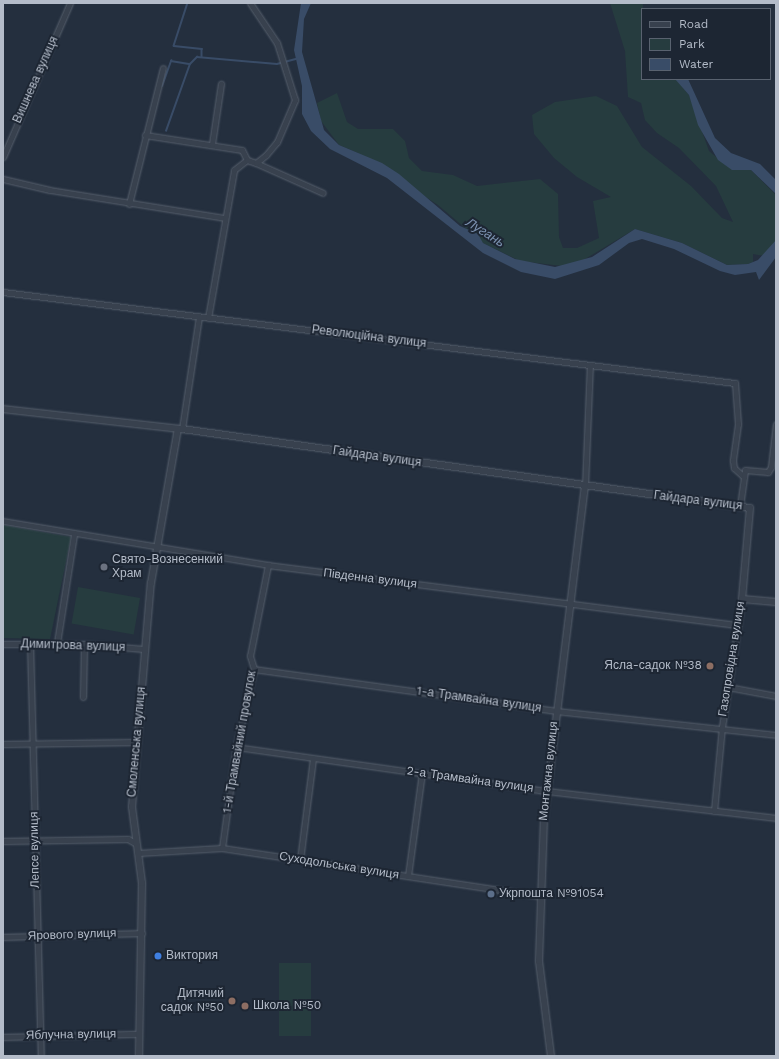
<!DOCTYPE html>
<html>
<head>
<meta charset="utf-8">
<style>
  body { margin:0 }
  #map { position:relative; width:779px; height:1059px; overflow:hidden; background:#242f3e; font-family:"Work Sans",sans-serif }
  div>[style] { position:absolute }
  .green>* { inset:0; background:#263c3f; transform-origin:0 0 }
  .water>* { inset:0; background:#394c67 }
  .stream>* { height:1.5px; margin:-0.75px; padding:0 0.75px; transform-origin:0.75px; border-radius:0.75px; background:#394c67 }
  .roads { filter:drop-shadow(0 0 1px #565f6c) drop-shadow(0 0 1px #565f6c) }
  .minor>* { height:5px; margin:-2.5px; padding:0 2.5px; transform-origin:2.5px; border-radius:2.5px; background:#38414e }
  .tertiary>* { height:6px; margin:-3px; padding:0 3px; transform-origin:3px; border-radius:3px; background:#38414e }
  .dots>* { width:11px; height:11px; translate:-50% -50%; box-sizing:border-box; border:2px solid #1d2633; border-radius:50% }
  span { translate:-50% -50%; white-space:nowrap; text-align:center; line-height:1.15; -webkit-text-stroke:4px #1d2633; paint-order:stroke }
  .street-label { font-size:12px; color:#b4bcc9 }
  .poi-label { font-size:12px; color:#b4bcc9 }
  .left { translate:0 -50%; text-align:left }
  .right { translate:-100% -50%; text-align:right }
  .water-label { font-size:13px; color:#7c92b1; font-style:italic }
  .frame { position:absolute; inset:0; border:4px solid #b4bcc9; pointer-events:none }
  .legend { position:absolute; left:641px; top:8px; width:130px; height:72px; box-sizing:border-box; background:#1d2633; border:1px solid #59626f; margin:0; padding:5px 7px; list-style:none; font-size:12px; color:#b4bcc9 }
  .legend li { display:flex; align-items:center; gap:8px; height:20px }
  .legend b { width:20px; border:1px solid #59626f }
</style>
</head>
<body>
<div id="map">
  <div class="green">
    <i style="clip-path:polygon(610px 3px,643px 3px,642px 79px,676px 79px,689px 95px,709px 151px,727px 166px,751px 170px,776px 195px,776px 240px,764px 256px,753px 254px,753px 262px,748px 264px,727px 265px,682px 243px,635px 229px,580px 262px,562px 266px,520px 261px,483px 243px,438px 205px,358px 153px,339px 145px,321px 121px,317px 103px,337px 93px,347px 122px,358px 129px,393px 129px,405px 141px,409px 158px,422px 171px,453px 175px,477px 186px,540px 179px,558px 194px,559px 237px,563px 248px,577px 248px,599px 238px,593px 201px,611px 197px,577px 177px,554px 158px,534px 134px,532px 115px,555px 102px,596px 96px,617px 106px,642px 147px,691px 186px,722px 218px,733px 222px,716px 186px,679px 148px,657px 133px,645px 120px,641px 103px,628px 97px,625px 51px)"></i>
    <i style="clip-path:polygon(3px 525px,71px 537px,50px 639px,3px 638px)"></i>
    <i style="left:78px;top:587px;width:63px;height:37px;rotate:10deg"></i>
    <i style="left:279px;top:963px;width:32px;height:73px"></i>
  </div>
  <div class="water">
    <i style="clip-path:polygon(301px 3px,311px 3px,304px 19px,302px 52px,324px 130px,339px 145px,382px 163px,399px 174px,460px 226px,478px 234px,483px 243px,515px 259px,555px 267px,592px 257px,635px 229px,682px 243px,727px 265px,748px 264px,758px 260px,776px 240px,776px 257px,759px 280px,756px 272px,735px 275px,720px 271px,674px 249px,642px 239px,629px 243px,599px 265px,555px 279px,521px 272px,483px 253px,387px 178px,330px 149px,311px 131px,302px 114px,302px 86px,294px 50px)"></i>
    <i style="clip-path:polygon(675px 79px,688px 79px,715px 138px,731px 153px,760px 164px,776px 180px,776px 194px,751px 170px,732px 170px,718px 160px,698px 125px,689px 95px)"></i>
  </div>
  <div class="stream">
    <i style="left:188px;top:3px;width:45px;rotate:108deg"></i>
    <i style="left:174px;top:46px;width:28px;rotate:6deg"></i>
    <i style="left:202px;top:49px;width:8px;rotate:90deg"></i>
    <i style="left:162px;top:86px;width:27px;rotate:-70deg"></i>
    <i style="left:171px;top:61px;width:18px;rotate:9deg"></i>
    <i style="left:166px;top:131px;width:71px;rotate:-70.3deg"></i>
    <i style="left:190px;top:64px;width:10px;rotate:-45deg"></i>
    <i style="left:197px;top:57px;width:80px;rotate:5deg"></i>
    <i style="left:277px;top:64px;width:20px;rotate:-15deg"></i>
  </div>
  <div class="roads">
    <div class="minor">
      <i style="left:145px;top:135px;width:98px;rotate:8.8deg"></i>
      <i style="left:242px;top:150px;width:11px;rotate:63deg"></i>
      <i style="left:212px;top:144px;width:61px;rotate:-81.5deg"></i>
      <i style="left:3px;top:157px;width:168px;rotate:-66.5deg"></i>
      <i style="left:256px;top:163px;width:73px;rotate:24.1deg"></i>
      <i style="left:3px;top:179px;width:48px;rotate:13.2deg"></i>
      <i style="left:50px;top:190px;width:177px;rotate:9.1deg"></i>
      <i style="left:129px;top:204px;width:140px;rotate:-76deg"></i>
      <i style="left:3px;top:292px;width:738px;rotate:7.09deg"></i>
      <i style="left:735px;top:383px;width:41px;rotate:85.8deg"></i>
      <i style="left:738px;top:424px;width:37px;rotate:98deg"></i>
      <i style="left:733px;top:461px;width:7px;rotate:82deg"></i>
      <i style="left:734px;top:468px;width:13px;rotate:42deg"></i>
      <i style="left:208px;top:318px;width:150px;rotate:-80deg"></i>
      <i style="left:234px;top:170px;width:16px;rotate:-38deg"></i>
      <i style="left:247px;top:160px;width:9px;rotate:18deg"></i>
      <i style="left:256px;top:163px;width:13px;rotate:-39deg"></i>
      <i style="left:266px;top:155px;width:17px;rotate:-50deg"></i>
      <i style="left:277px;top:142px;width:46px;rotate:-66.8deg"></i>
      <i style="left:295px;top:100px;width:60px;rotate:-107.5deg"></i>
      <i style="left:277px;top:43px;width:48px;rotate:-124deg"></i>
      <i style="left:182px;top:429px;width:113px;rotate:-81.4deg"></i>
      <i style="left:585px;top:487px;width:122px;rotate:-87.7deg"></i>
      <i style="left:740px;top:506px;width:36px;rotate:-82deg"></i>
      <i style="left:745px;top:470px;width:23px;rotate:5deg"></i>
      <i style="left:768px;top:472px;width:6px;rotate:-59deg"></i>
      <i style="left:771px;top:467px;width:43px;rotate:-83.4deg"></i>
      <i style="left:3px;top:521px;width:269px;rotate:9.4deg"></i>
      <i style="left:268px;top:565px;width:474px;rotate:7.3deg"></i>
      <i style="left:30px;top:643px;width:413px;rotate:88.5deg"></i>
      <i style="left:57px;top:643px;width:109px;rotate:-81.1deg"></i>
      <i style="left:3px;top:644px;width:81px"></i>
      <i style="left:84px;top:644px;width:60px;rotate:4.8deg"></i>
      <i style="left:254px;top:669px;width:305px;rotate:7.9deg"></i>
      <i style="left:556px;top:711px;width:221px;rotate:6.2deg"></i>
      <i style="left:728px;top:687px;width:49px;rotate:10.6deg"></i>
      <i style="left:83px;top:697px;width:53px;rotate:-88.9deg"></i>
      <i style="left:3px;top:744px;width:134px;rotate:-0.9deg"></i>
      <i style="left:236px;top:747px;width:314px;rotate:8.1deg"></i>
      <i style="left:547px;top:791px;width:231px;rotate:6.7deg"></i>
      <i style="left:714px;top:811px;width:84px;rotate:-84.6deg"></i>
      <i style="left:722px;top:727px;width:130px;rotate:-81.1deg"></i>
      <i style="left:3px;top:841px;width:125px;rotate:-0.9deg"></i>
      <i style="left:128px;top:839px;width:8px;rotate:30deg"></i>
      <i style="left:222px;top:848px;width:102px;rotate:-82.1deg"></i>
      <i style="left:236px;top:747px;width:80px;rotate:-77deg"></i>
      <i style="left:254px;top:669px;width:14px;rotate:-107deg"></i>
      <i style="left:250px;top:656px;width:93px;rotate:-78.8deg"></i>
      <i style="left:138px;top:853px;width:84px;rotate:-3.4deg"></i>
      <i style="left:222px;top:848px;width:321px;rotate:8.6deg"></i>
      <i style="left:300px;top:860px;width:102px;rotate:-82.7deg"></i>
      <i style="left:408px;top:876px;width:105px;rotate:-82.3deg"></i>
      <i style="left:3px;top:937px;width:139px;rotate:-1.6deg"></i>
      <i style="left:3px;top:1037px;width:136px;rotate:-1.3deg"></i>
    </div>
    <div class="tertiary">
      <i style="left:3px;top:409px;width:180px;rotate:6.4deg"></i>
      <i style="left:182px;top:429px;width:573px;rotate:7.92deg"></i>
      <i style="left:750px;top:508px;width:91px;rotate:95deg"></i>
      <i style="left:742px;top:599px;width:34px;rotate:5deg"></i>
      <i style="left:139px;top:1056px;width:173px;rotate:-89deg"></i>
      <i style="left:142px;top:883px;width:77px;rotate:-97.5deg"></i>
      <i style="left:132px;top:807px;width:225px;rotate:-85.2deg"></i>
      <i style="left:151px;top:583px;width:156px;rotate:-80.1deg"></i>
      <i style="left:551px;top:1056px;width:96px;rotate:-97.2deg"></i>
      <i style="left:539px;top:961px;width:142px;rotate:-88deg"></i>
      <i style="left:544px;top:819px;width:335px;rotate:-83deg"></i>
    </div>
  </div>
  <div class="dots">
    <i style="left:104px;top:567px;background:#6b7280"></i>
    <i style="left:710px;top:666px;background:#8d6e63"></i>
    <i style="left:491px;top:894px;background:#5c6f8a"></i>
    <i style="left:158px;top:956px;background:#3f7fe0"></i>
    <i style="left:232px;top:1001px;background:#8d6e63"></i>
    <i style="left:245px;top:1006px;background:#8d6e63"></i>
  </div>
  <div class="street-label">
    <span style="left:36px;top:80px;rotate:-66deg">Вишнева вулиця</span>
    <span style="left:369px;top:337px;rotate:7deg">Революційна вулиця</span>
    <span style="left:377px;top:457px;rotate:8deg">Гайдара вулиця</span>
    <span style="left:698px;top:501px;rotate:7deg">Гайдара вулиця</span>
    <span style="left:370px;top:579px;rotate:7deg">Південна вулиця</span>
    <span style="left:73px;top:646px;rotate:2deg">Димитрова вулиця</span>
    <span style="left:732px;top:659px;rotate:-81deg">Газопровідна вулиця</span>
    <span style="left:479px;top:700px;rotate:8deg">1-а Трамвайна вулиця</span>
    <span style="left:137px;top:742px;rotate:-85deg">Смоленська вулиця</span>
    <span style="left:240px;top:742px;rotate:-80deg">1-й Трамвайний провулок</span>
    <span style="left:549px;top:771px;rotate:-84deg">Монтажна вулиця</span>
    <span style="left:470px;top:780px;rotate:8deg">2-а Трамвайна вулиця</span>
    <span style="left:35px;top:850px;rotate:-91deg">Лепсе вулиця</span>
    <span style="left:339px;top:866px;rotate:9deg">Суходольська вулиця</span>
    <span style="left:72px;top:935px;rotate:-2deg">Ярового вулиця</span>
    <span style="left:71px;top:1035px;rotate:-1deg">Яблучна вулиця</span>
  </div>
  <div class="poi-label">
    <span class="left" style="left:112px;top:567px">Свято-Вознесенкий<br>Храм</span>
    <span class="right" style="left:702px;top:666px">Ясла-садок №38</span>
    <span class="left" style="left:499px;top:894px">Укрпошта №91054</span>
    <span class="left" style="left:166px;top:956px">Виктория</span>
    <span class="right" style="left:224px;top:1001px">Дитячий<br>садок №50</span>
    <span class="left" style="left:253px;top:1006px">Школа №50</span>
  </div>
  <div class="water-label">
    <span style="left:485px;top:233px;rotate:32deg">Лугань</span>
  </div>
  <div class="frame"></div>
  <ul class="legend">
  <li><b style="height:5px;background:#38414e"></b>Road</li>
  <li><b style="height:11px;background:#263c3f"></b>Park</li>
  <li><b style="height:11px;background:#394c67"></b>Water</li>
  </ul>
</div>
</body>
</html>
